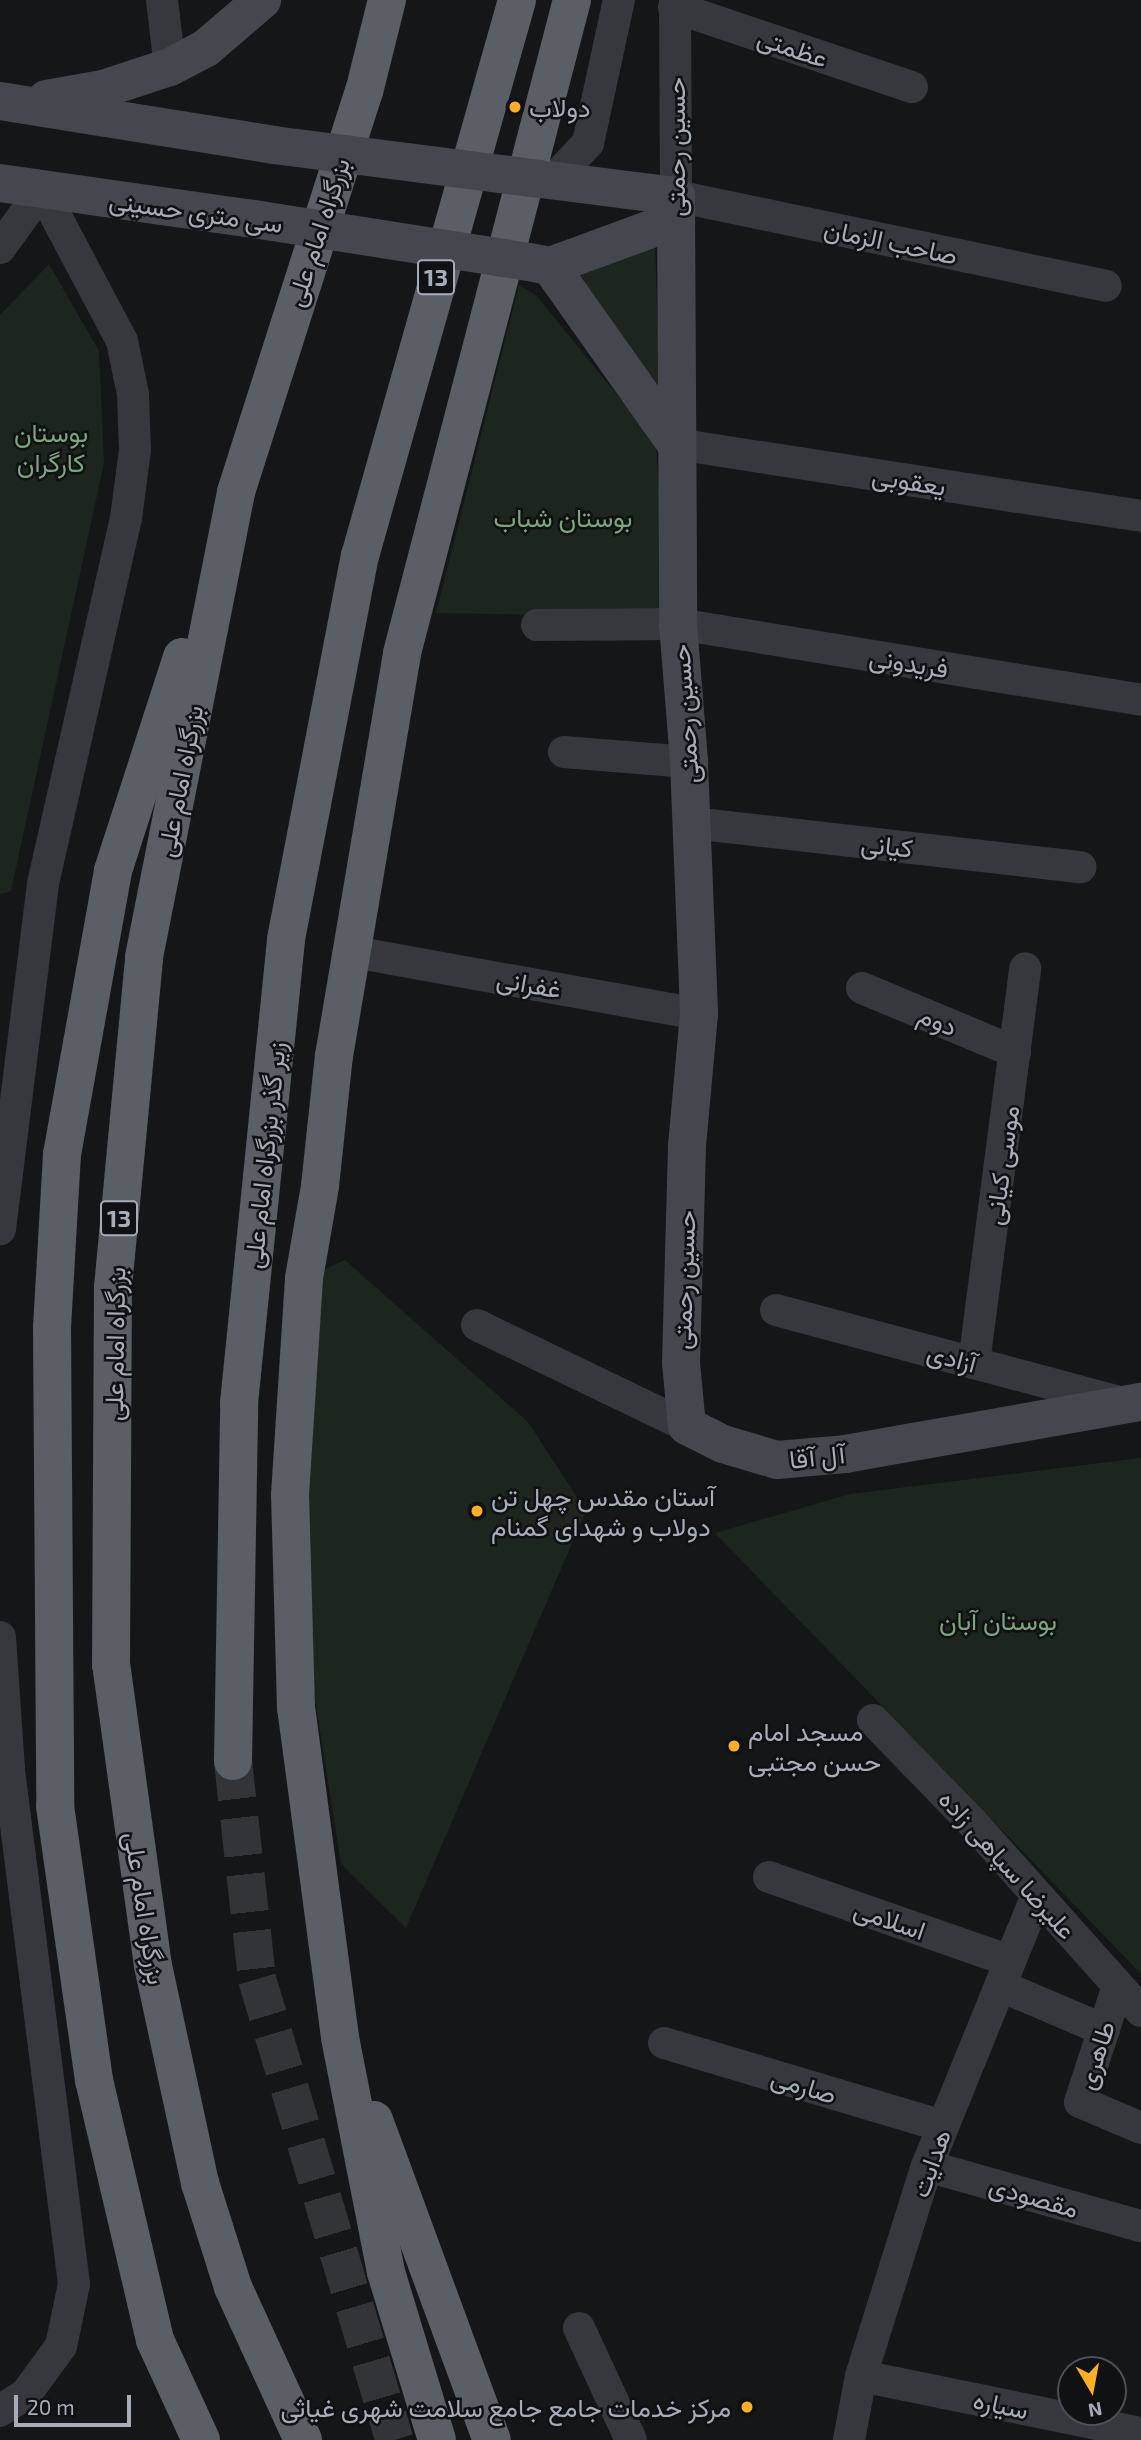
<!DOCTYPE html>
<html>
<head>
<meta charset="utf-8">
<style>
  body { margin:0 }
  #map { position:relative; width:1141px; height:2440px; overflow:hidden; background:#151618; font-family:"Exo 2",Vazirmatn,sans-serif }
  div>[style] { position:absolute }
  .green>* { inset:0; background:#1d261e }
  .trunk-tunnel>* { height:38px; margin-top:-19px; transform-origin:0; background:repeating-linear-gradient(90deg,#323438 0 38px,transparent 0 57px) }
  .minor>* { height:32px; margin:-16px; padding:0 16px; transform-origin:16px; border-radius:16px; background:#36383d }
  .secondary>* { height:38px; margin:-19px; padding:0 19px; transform-origin:19px; border-radius:19px; background:#44474d }
  .trunk>* { height:38px; margin:-19px; padding:0 19px; transform-origin:19px; border-radius:19px; background:#5a5e65 }
  .secondary-bridge>* { height:38px; margin:-19px; padding:0 19px; transform-origin:19px; border-radius:19px; background:#44474d }
  .dots>* { width:19px; height:19px; translate:-50% -50%; box-sizing:border-box; border:4px solid #101113; border-radius:50% }
  span { translate:-50% -50%; white-space:nowrap; text-align:center; line-height:1.15; -webkit-text-stroke:5px #101113; paint-order:stroke }
  .shield-label span { padding:2px 5px; background:#101113; border:2px solid; border-radius:5px; -webkit-text-stroke-width:0 }
  .shield-label { font-size:24px; color:#a6adb9; font-weight:700 }
  .street-label { font-size:26px; color:#a6adb9 }
  .poi-label { font-size:26px; color:#a6adb9 }
  .left { translate:0 -50%; text-align:left }
  .right { translate:-100% -50%; text-align:right }
  .park-label { font-size:26px; color:#7ca57d }
  .north { position:absolute; left:1057px; top:2356px; width:70px; height:70px; box-sizing:border-box; background:#101113; border:2px solid #4c4f55; border-radius:50%; rotate:170deg; font-size:19px; font-weight:700; line-height:28px; text-align:center; color:#a6adb9 }
  .north::after { content:''; display:block; margin:auto; width:24px; height:32px; background:#ffae27; clip-path:polygon(50% 0,100% 100%,50% 72%,0 100%) }
  .scale { position:absolute; left:14px; top:2395px; width:117px; height:32px; box-sizing:border-box; border:4px solid #a6adb9; border-top:0; padding-left:9px; font-size:21px; line-height:24px; white-space:nowrap; color:#a6adb9; -webkit-text-stroke:5px #101113; paint-order:stroke }
</style>
</head>
<body>
<div id="map">
  <div class="green">
    <i style="clip-path:polygon(655px 243px,660px 390px,565px 276px)"></i>
    <i style="clip-path:polygon(49px 264px,99px 351px,104px 463px,11px 891px,0 894px,0 315px)"></i>
    <i style="clip-path:polygon(519px 285px,536px 295px,656px 443px,667px 617px,436px 613px)"></i>
    <i style="clip-path:polygon(345px 1260px,528px 1422px,586px 1511px,406px 1928px,341px 1864px,302px 1617px,301px 1280px)"></i>
    <i style="clip-path:polygon(1141px 1458px,1141px 1974px,715px 1533px,850px 1494px)"></i>
  </div>
  <div class="trunk-tunnel">
    <i style="left:233px;top:1761px;width:219px;rotate:83.7deg"></i>
    <i style="left:257px;top:1979px;width:481px;rotate:73.4deg"></i>
  </div>
  <div class="minor">
    <i style="left:162px;top:0;width:67px;rotate:83.2deg"></i>
    <i style="left:675px;top:0;width:196px;rotate:89.7deg"></i>
    <i style="left:676px;top:196px;width:439px;rotate:11.8deg"></i>
    <i style="left:674px;top:7px;width:251px;rotate:18.6deg"></i>
    <i style="left:553px;top:180px;width:51px;rotate:-46.6deg"></i>
    <i style="left:588px;top:143px;width:146px;rotate:-77.8deg"></i>
    <i style="left:0;top:248px;width:72px;rotate:-54.1deg"></i>
    <i style="left:42px;top:190px;width:171px;rotate:62.1deg"></i>
    <i style="left:122px;top:341px;width:54px;rotate:78.3deg"></i>
    <i style="left:133px;top:394px;width:56px;rotate:88deg"></i>
    <i style="left:135px;top:450px;width:69px;rotate:97.5deg"></i>
    <i style="left:126px;top:518px;width:375px;rotate:102.8deg"></i>
    <i style="left:43px;top:884px;width:348px;rotate:97.1deg"></i>
    <i style="left:676px;top:444px;width:471px;rotate:8.8deg"></i>
    <i style="left:537px;top:625px;width:141px;rotate:-0.4deg"></i>
    <i style="left:678px;top:624px;width:469px;rotate:9.3deg"></i>
    <i style="left:564px;top:752px;width:125px;rotate:4.6deg"></i>
    <i style="left:692px;top:823px;width:391px;rotate:6.5deg"></i>
    <i style="left:359px;top:953px;width:345px;rotate:10.2deg"></i>
    <i style="left:862px;top:988px;width:166px;rotate:22.7deg"></i>
    <i style="left:776px;top:1310px;width:362px;rotate:15deg"></i>
    <i style="left:477px;top:1325px;width:233px;rotate:25.7deg"></i>
    <i style="left:974px;top:1363px;width:398px;rotate:-82.6deg"></i>
    <i style="left:0;top:1637px;width:133px;rotate:86.1deg"></i>
    <i style="left:9px;top:1770px;width:518px;rotate:82.79deg"></i>
    <i style="left:74px;top:2284px;width:63px;rotate:101.8deg"></i>
    <i style="left:61px;top:2346px;width:59px;rotate:126.1deg"></i>
    <i style="left:26px;top:2394px;width:31px;rotate:147deg"></i>
    <i style="left:873px;top:1720px;width:141px;rotate:45.9deg"></i>
    <i style="left:971px;top:1821px;width:255px;rotate:48.2deg"></i>
    <i style="left:769px;top:1877px;width:255px;rotate:19.2deg"></i>
    <i style="left:1001px;top:1986px;width:112px;rotate:23.1deg"></i>
    <i style="left:1118px;top:1986px;width:122px;rotate:108.1deg"></i>
    <i style="left:1080px;top:2102px;width:66px;rotate:23.1deg"></i>
    <i style="left:664px;top:2043px;width:291px;rotate:16.6deg"></i>
    <i style="left:927px;top:2166px;width:222px;rotate:15.7deg"></i>
    <i style="left:579px;top:2328px;width:123px;rotate:65.1deg"></i>
    <i style="left:861px;top:2376px;width:286px;rotate:11.5deg"></i>
    <i style="left:849px;top:2440px;width:65px;rotate:-79.4deg"></i>
    <i style="left:861px;top:2376px;width:220px;rotate:-72.6deg"></i>
    <i style="left:927px;top:2166px;width:292px;rotate:-67.9deg"></i>
  </div>
  <div class="secondary">
    <i style="left:46px;top:99px;width:58px;rotate:-10deg"></i>
    <i style="left:103px;top:89px;width:71px;rotate:-18.2deg"></i>
    <i style="left:170px;top:67px;width:41px;rotate:-27.8deg"></i>
    <i style="left:206px;top:48px;width:74px;rotate:-40.6deg"></i>
    <i style="left:0;top:101px;width:278px;rotate:9.1deg"></i>
    <i style="left:541px;top:179px;width:136px;rotate:7.2deg"></i>
    <i style="left:676px;top:196px;width:428px;rotate:89.7deg"></i>
    <i style="left:678px;top:624px;width:138px;rotate:85.4deg"></i>
    <i style="left:689px;top:762px;width:252px;rotate:87.7deg"></i>
    <i style="left:699px;top:1014px;width:134px;rotate:95.2deg"></i>
    <i style="left:687px;top:1147px;width:216px;rotate:91.6deg"></i>
    <i style="left:681px;top:1363px;width:63px;rotate:84.6deg"></i>
    <i style="left:687px;top:1426px;width:40px;rotate:26.6deg"></i>
    <i style="left:723px;top:1444px;width:56px;rotate:16.5deg"></i>
    <i style="left:777px;top:1460px;width:68px;rotate:-5deg"></i>
    <i style="left:845px;top:1454px;width:301px;rotate:-10deg"></i>
    <i style="left:0;top:183px;width:257px;rotate:8.1deg"></i>
    <i style="left:529px;top:262px;width:21px;rotate:11deg"></i>
    <i style="left:550px;top:266px;width:134px;rotate:-20.1deg"></i>
    <i style="left:550px;top:266px;width:218px;rotate:54.7deg"></i>
  </div>
  <div class="trunk">
    <i style="left:182px;top:657px;width:225px;rotate:107.9deg"></i>
    <i style="left:113px;top:871px;width:288px;rotate:100.2deg"></i>
    <i style="left:62px;top:1154px;width:173px;rotate:93.3deg"></i>
    <i style="left:52px;top:1327px;width:479px;rotate:89.6deg"></i>
    <i style="left:55px;top:1806px;width:277px;rotate:81.9deg"></i>
    <i style="left:94px;top:2080px;width:267px;rotate:76.8deg"></i>
    <i style="left:155px;top:2340px;width:110px;rotate:65.3deg"></i>
    <i style="left:233px;top:1761px;width:358px;rotate:-89deg"></i>
    <i style="left:239px;top:1403px;width:466px;rotate:-84.2deg"></i>
    <i style="left:286px;top:939px;width:390px;rotate:-79.1deg"></i>
    <i style="left:360px;top:556px;width:578px;rotate:-74.23deg"></i>
    <i style="left:374px;top:2120px;width:341px;rotate:69.8deg"></i>
    <i style="left:303px;top:2440px;width:168px;rotate:-114.6deg"></i>
    <i style="left:233px;top:2287px;width:109px;rotate:-107.6deg"></i>
    <i style="left:200px;top:2183px;width:222px;rotate:-102.2deg"></i>
    <i style="left:153px;top:1966px;width:304px;rotate:-97.9deg"></i>
    <i style="left:111px;top:1665px;width:378px;rotate:-89.7deg"></i>
    <i style="left:113px;top:1287px;width:331px;rotate:-84.6deg"></i>
    <i style="left:144px;top:957px;width:474px;rotate:-78.8deg"></i>
    <i style="left:236px;top:492px;width:420px;rotate:-72.3deg"></i>
    <i style="left:364px;top:92px;width:95px;rotate:-76deg"></i>
    <i style="left:437px;top:2440px;width:176px;rotate:-106.9deg"></i>
    <i style="left:386px;top:2272px;width:239px;rotate:-101.1deg"></i>
    <i style="left:340px;top:2037px;width:332px;rotate:-97.6deg"></i>
    <i style="left:296px;top:1708px;width:213px;rotate:-91.6deg"></i>
    <i style="left:290px;top:1495px;width:217px;rotate:-86.3deg"></i>
    <i style="left:304px;top:1278px;width:93px;rotate:-80.1deg"></i>
    <i style="left:320px;top:1186px;width:131px;rotate:-83.9deg"></i>
    <i style="left:334px;top:1056px;width:409px;rotate:-80.4deg"></i>
    <i style="left:402px;top:653px;width:675px;rotate:-75.41deg"></i>
  </div>
  <div class="secondary-bridge">
    <i style="left:274px;top:145px;width:269px;rotate:7.3deg"></i>
    <i style="left:254px;top:219px;width:278px;rotate:8.9deg"></i>
  </div>
  <div class="dots">
    <i style="left:515px;top:107px;background:#ffae27"></i>
    <i style="left:477px;top:1511px;background:#ffae27"></i>
    <i style="left:734px;top:1746px;background:#ffae27"></i>
    <i style="left:747px;top:2407px;background:#ffae27"></i>
  </div>
  <div class="shield-label">
    <span style="left:436px;top:277px">13</span>
    <span style="left:119px;top:1218px">13</span>
  </div>
  <div class="street-label">
    <span style="left:793px;top:47px;rotate:19deg">عظمتی</span>
    <span style="left:675px;top:147px;rotate:-90deg">حسین رحمتی</span>
    <span style="left:196px;top:211px;rotate:8deg">سی متری حسینی</span>
    <span style="left:317px;top:232px;rotate:-72deg">بزرگراه امام علی</span>
    <span style="left:891px;top:241px;rotate:12deg">صاحب الزمان</span>
    <span style="left:909px;top:480px;rotate:9deg">یعقوبی</span>
    <span style="left:909px;top:662px;rotate:9deg">فریدونی</span>
    <span style="left:684px;top:714px;rotate:-94deg">حسین رحمتی</span>
    <span style="left:179px;top:781px;rotate:-79deg">بزرگراه امام علی</span>
    <span style="left:887px;top:845px;rotate:6deg">کیانی</span>
    <span style="left:529px;top:983px;rotate:10deg">غفرانی</span>
    <span style="left:938px;top:1020px;rotate:23deg">دوم</span>
    <span style="left:264px;top:1155px;rotate:-84deg">زیر گذر بزرگراه امام علی</span>
    <span style="left:1001px;top:1165px;rotate:-82deg">موسی کیانی</span>
    <span style="left:683px;top:1280px;rotate:-88deg">حسین رحمتی</span>
    <span style="left:114px;top:1344px;rotate:-89deg">بزرگراه امام علی</span>
    <span style="left:952px;top:1357px;rotate:15deg">آزادی</span>
    <span style="left:817px;top:1456px;rotate:-6deg">آل آقا</span>
    <span style="left:1008px;top:1864px;rotate:48deg">علیرضا سپاهی زاده</span>
    <span style="left:146px;top:1908px;rotate:81deg">بزرگراه امام علی</span>
    <span style="left:890px;top:1919px;rotate:19deg">اسلامی</span>
    <span style="left:1095px;top:2055px;rotate:-72deg">طاهری</span>
    <span style="left:804px;top:2085px;rotate:17deg">صارمی</span>
    <span style="left:930px;top:2163px;rotate:-70deg">هدایت</span>
    <span style="left:1034px;top:2196px;rotate:16deg">مقصودی</span>
    <span style="left:1001px;top:2404px;rotate:12deg">سیاره</span>
  </div>
  <div class="poi-label">
    <span class="left" style="left:529px;top:107px">دولاب</span>
    <span class="left" style="left:491px;top:1511px">آستان مقدس چهل تن<br>دولاب و شهدای گمنام</span>
    <span class="left" style="left:748px;top:1746px">مسجد امام<br>حسن مجتبی</span>
    <span class="right" style="left:731px;top:2407px">مرکز خدمات جامع جامع سلامت شهری غیاثی</span>
  </div>
  <div class="park-label">
    <span style="left:51px;top:447px">بوستان<br>کارگران</span>
    <span style="left:563px;top:517px">بوستان شباب</span>
    <span style="left:998px;top:1620px">بوستان آبان</span>
  </div>
  <div class="north">N</div>
  <div class="scale">20 m</div>
</div>
</body>
</html>
